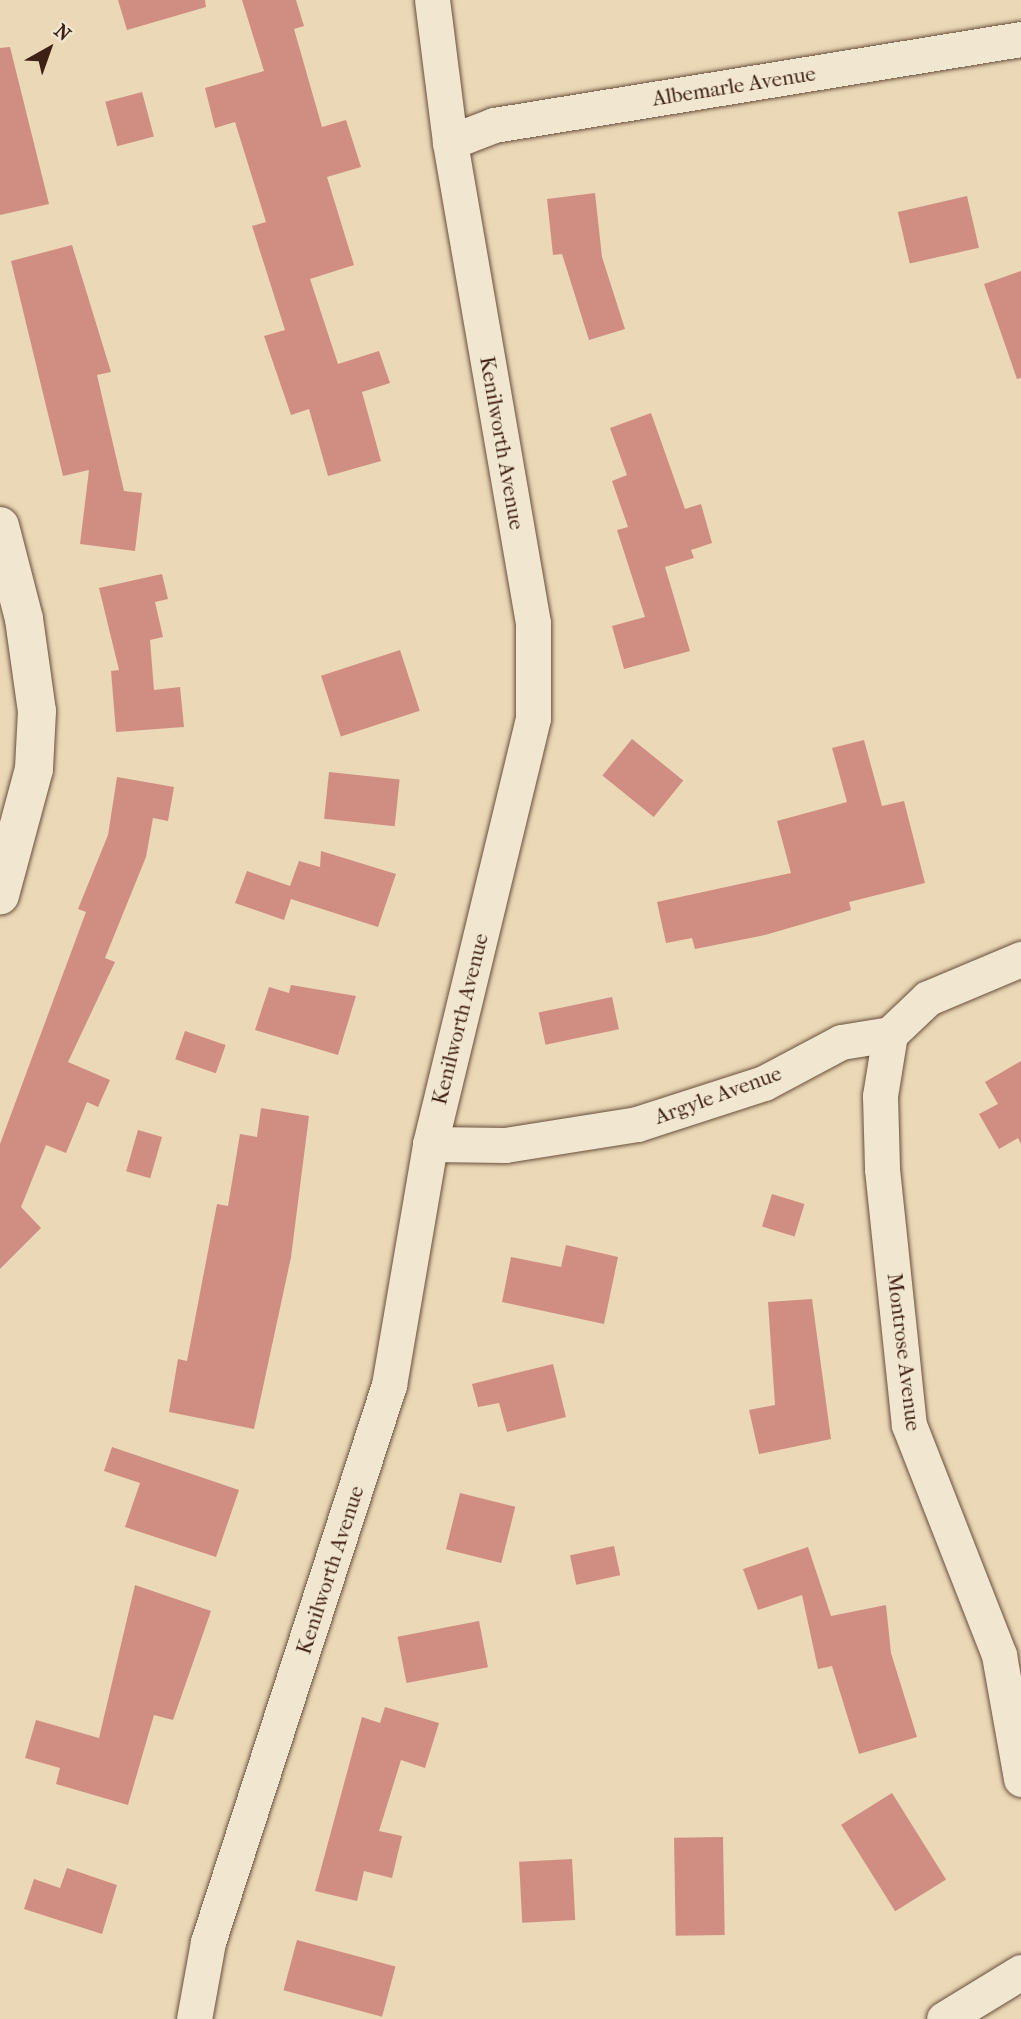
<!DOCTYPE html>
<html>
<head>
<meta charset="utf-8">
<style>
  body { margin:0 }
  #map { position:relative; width:1021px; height:2019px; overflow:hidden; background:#ead8b6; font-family:"IM FELL French Canon",serif }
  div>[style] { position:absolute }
  .building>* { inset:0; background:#d08e83; transform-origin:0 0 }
  .roads { filter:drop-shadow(0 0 2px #694f3d) drop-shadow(0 0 2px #694f3d) }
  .minor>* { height:35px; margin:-17.5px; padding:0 17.5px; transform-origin:17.5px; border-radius:17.5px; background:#f1e6d0 }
  .tertiary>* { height:38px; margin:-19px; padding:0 19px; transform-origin:19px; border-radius:19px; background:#f1e6d0 }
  span { translate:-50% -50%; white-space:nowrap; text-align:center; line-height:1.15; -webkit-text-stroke:7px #f1e6d0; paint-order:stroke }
  .street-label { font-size:21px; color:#3e2115 }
  .north { position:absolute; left:14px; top:14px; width:70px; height:70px; -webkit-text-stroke:5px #f1e6d0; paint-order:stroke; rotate:40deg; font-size:19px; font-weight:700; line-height:28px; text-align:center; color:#3e2115 }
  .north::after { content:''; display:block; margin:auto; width:24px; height:32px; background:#3e2115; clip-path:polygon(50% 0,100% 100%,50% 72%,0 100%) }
</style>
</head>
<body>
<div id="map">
  <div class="building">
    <i style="clip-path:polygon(118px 0,205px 0,206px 7px,127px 30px)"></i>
    <i style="clip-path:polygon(242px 0,296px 0,304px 26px,294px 29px,322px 127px,346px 120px,361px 167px,327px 177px,354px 265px,310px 279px,338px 364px,379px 351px,390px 383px,362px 392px,381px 461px,328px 476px,309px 409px,291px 415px,264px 336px,285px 330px,252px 226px,266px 222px,235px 122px,215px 128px,205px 88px,264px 71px)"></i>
    <i style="clip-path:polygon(10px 47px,49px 204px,0 215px,0 48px)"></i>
    <i style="left:142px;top:92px;width:46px;height:38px;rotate:75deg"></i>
    <i style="clip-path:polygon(595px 193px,602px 257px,625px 329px,589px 340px,562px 254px,553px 255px,547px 199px)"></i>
    <i style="left:967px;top:196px;width:53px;height:71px;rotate:77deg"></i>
    <i style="clip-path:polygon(72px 245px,111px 372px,97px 375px,124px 491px,142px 493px,135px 551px,80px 544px,89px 470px,63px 476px,11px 261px)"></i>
    <i style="clip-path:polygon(1021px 271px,1021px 378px,1017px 379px,984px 284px)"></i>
    <i style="clip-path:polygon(651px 413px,685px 509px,701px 504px,712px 543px,691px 550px,694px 558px,665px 567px,690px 651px,624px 669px,612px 626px,645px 617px,617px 530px,628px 527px,612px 481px,627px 475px,610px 428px)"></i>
    <i style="clip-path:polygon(162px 574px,168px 599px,155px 602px,163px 637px,150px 640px,154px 690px,180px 687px,184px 727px,116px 732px,111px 671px,119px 670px,99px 588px)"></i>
    <i style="left:400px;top:650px;width:64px;height:83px;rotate:72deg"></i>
    <i style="left:632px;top:739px;width:66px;height:47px;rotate:39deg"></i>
    <i style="clip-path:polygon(864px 740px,882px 806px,904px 801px,925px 883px,849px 902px,851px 910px,765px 935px,695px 949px,692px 938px,666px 943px,657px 902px,791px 873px,777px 821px,847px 802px,832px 748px)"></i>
    <i style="left:329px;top:772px;width:71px;height:47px;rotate:6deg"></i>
    <i style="clip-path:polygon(117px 777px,174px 787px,168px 821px,153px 818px,146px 857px,105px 958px,115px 962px,68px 1062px,110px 1080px,98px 1107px,87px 1102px,66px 1153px,46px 1145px,21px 1207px,41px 1228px,0 1269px,0 1144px,86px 912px,78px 909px,108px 835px)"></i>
    <i style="clip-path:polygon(321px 851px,396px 874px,378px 927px,291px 899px,284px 920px,235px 903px,247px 871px,290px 886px,299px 861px,320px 867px)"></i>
    <i style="clip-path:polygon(291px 985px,356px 996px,338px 1055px,255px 1030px,269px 987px,289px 993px)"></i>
    <i style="left:612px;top:997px;width:33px;height:75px;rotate:78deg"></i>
    <i style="left:185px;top:1031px;width:43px;height:30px;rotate:19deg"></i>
    <i style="clip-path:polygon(1021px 1061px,1021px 1144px,1018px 1138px,999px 1149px,979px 1114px,998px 1104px,985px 1082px)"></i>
    <i style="clip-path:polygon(261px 1108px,309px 1116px,291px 1257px,254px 1429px,169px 1412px,178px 1359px,187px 1361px,217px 1204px,228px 1206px,240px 1134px,257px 1137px)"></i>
    <i style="left:138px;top:1130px;width:25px;height:43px;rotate:16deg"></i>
    <i style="left:772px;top:1194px;width:34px;height:34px;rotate:17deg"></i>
    <i style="clip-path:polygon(566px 1245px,618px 1257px,604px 1324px,502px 1302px,511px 1257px,561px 1267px)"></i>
    <i style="clip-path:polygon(812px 1299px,831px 1439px,759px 1454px,749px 1410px,775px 1405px,768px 1302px)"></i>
    <i style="clip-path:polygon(553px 1364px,566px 1417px,507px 1432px,499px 1403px,478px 1407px,472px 1384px)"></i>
    <i style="clip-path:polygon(112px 1447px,239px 1490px,216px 1557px,125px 1527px,140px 1483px,104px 1471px)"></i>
    <i style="left:460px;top:1493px;width:57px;height:58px;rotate:14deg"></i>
    <i style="left:614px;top:1546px;width:30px;height:45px;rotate:78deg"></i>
    <i style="clip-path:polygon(808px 1547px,831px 1616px,886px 1605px,891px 1653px,917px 1737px,859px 1754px,832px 1666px,818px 1669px,802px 1595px,758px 1610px,743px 1569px)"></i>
    <i style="clip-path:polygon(135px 1585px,211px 1611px,173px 1720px,154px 1715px,128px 1805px,56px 1784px,60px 1768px,25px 1758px,36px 1720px,99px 1738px)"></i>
    <i style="left:479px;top:1621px;width:47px;height:83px;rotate:79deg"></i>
    <i style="clip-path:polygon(385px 1707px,439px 1723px,425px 1768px,401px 1760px,379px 1831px,402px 1836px,392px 1878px,364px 1871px,357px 1901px,315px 1891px,362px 1717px,380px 1723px)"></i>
    <i style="left:892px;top:1793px;width:102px;height:60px;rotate:58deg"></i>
    <i style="left:723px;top:1837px;width:98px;height:49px;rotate:89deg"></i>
    <i style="left:572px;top:1859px;width:61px;height:53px;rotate:87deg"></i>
    <i style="clip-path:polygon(67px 1868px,117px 1885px,102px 1934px,24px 1909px,34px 1879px,60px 1888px)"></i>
    <i style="left:297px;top:1940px;width:102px;height:52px;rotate:15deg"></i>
  </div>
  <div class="roads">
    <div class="minor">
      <i style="left:450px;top:142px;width:47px;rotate:-21.1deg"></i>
      <i style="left:494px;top:125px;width:534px;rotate:-9.27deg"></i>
      <i style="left:890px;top:1034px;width:63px;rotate:99.2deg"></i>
      <i style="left:880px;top:1096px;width:73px;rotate:88.4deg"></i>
      <i style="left:882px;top:1169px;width:257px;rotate:84deg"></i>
      <i style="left:909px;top:1425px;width:247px;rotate:68.6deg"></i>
      <i style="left:999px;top:1655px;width:126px;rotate:79.9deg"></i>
      <i style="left:430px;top:1144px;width:75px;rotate:0.8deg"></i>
      <i style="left:505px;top:1145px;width:134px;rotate:-9deg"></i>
      <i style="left:637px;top:1124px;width:133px;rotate:-17.9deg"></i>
      <i style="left:764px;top:1083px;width:87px;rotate:-28deg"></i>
      <i style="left:841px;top:1042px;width:50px;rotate:-9.3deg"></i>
      <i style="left:890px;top:1034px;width:52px;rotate:-43.5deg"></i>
      <i style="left:928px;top:998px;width:101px;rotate:-22.8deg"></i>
      <i style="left:194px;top:2019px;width:78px;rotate:-79.7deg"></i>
      <i style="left:208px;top:1942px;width:586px;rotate:-72deg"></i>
      <i style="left:389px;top:1385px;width:244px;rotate:-80.3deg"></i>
      <i style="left:430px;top:1144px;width:438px;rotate:-76.4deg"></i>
      <i style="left:533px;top:718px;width:95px;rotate:-90deg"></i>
      <i style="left:533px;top:623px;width:488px;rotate:-99.8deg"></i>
      <i style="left:450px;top:142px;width:143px;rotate:-97.2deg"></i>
      <i style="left:944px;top:2019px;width:90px;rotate:-31.4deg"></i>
    </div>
    <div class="tertiary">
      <i style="left:0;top:526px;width:96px;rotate:75.5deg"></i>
      <i style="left:24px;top:619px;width:93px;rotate:82deg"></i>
      <i style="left:37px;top:711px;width:58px;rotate:93deg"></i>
      <i style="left:34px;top:769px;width:131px;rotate:105.1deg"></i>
    </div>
  </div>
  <div class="street-label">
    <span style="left:734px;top:86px;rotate:-9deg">Albemarle Avenue</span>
    <span style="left:502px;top:443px;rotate:80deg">Kenilworth Avenue</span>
    <span style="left:460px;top:1019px;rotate:-76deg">Kenilworth Avenue</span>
    <span style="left:718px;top:1095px;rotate:-20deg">Argyle Avenue</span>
    <span style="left:904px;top:1352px;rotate:83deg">Montrose Avenue</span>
    <span style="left:330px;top:1570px;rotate:-72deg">Kenilworth Avenue</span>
  </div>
  <div class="north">N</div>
</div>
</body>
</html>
